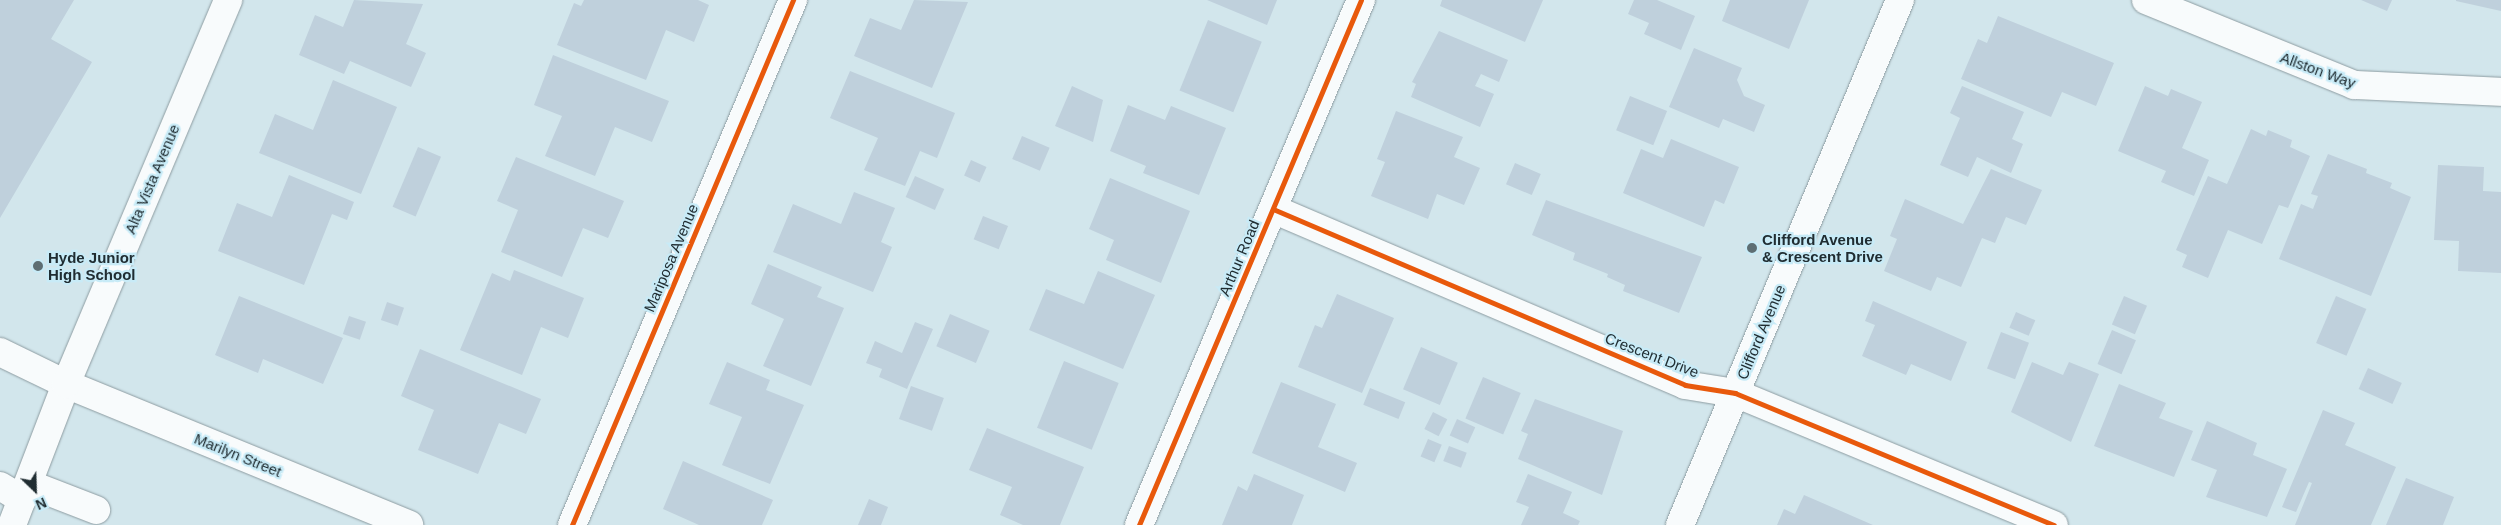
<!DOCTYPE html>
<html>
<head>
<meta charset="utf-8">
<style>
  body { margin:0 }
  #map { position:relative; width:2501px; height:525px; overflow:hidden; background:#d2e6ec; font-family:Helvetica,sans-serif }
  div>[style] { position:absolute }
  .building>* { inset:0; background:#bfd0dc; transform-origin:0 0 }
  .roads { filter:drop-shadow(0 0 1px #8d9ca1) drop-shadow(0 0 1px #8d9ca1) }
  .minor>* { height:28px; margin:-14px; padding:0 14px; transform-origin:14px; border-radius:14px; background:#f8fbfc }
  .cycleway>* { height:5px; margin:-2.5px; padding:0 2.5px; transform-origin:2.5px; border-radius:2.5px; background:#e8590c }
  .dots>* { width:14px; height:14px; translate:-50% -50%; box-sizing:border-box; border:2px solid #c8ebf7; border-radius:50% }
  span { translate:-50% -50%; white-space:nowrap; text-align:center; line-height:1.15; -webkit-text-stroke:4.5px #c8ebf7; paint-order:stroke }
  .street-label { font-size:15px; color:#202d32 }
  .poi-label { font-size:15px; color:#202d32; font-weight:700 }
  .left { translate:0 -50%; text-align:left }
  .north { position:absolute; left:10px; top:465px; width:50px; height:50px; -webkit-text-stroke:4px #c8ebf7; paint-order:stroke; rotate:156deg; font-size:14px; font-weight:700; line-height:20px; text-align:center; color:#202d32 }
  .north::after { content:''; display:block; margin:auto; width:18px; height:22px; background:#202d32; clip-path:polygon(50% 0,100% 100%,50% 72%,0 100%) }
</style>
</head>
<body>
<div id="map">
  <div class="building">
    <i style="clip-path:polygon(0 0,74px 0,51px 39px,92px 62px,0 218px)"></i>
    <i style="clip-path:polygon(354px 0,423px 4px,406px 44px,426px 53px,411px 87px,350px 61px,344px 74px,299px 55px,315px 15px,343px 27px)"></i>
    <i style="clip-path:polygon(584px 0,698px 0,709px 5px,694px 42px,666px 30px,646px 80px,557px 45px,574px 3px,581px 6px)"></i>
    <i style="clip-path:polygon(914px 0,968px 2px,932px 88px,854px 56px,870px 18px,901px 30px)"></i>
    <i style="clip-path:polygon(1207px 0,1277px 0,1267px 25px)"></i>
    <i style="clip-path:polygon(1442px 0,1543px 0,1525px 42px,1440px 6px)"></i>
    <i style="clip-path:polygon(1634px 0,1657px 0,1695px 16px,1681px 50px,1644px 34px,1649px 23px,1628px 14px)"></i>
    <i style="clip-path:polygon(1730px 0,1809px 0,1789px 49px,1722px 21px)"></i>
    <i style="clip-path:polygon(2361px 0,2392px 0,2387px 11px)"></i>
    <i style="clip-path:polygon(2456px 0,2501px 0,2501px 11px,2456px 1px)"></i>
    <i style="clip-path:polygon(1998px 16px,2114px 63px,2096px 106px,2062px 92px,2051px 117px,1961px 79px,1978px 39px,1987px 43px)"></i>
    <i style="left:1208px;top:20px;width:58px;height:76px;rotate:22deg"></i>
    <i style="clip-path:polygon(1439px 31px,1508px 60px,1499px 82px,1481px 74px,1475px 86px,1494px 94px,1480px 127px,1411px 97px,1416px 84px,1412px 82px)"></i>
    <i style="clip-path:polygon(1694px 48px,1742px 68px,1737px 80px,1744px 96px,1765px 105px,1754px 132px,1723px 119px,1719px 128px,1669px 107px)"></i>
    <i style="clip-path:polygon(553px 55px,669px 101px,652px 142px,615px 127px,595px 176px,545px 156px,562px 116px,534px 105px)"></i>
    <i style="clip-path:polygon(850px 71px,955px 113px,937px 158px,920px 151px,905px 186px,864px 170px,878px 138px,830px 118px)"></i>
    <i style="clip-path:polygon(333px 80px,397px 107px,361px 194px,259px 153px,275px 114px,313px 130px)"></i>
    <i style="clip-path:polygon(1072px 86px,1103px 100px,1093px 142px,1055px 126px)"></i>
    <i style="clip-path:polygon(1962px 86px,2024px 112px,2012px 139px,2023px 144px,2011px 173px,1977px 157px,1968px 177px,1940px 165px,1960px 118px,1950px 113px)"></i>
    <i style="clip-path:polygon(2145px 86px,2168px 96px,2171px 89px,2202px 102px,2182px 148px,2209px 160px,2194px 196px,2161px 182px,2166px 171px,2118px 151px)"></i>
    <i style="left:1630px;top:96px;width:40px;height:37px;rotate:22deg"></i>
    <i style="clip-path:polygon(1128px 105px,1165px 120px,1171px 106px,1226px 128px,1199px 195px,1143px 173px,1146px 166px,1110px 151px)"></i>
    <i style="clip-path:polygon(1396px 111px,1463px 137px,1454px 157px,1480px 168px,1464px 205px,1437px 194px,1428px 219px,1371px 196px,1385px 162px,1377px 159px)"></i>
    <i style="clip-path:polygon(2251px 129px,2266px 136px,2268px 130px,2292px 140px,2290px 147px,2310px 156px,2288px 208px,2279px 205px,2262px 244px,2228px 230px,2208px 278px,2182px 267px,2187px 255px,2176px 250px,2208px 176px,2227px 184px)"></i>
    <i style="left:1022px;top:136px;width:30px;height:25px;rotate:23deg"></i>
    <i style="clip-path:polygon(1671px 139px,1739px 167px,1724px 204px,1715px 200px,1704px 227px,1623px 193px,1641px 149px,1663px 158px)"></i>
    <i style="left:418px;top:147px;width:25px;height:65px;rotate:23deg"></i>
    <i style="clip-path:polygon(2328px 154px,2367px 169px,2366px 173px,2392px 183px,2390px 188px,2411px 197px,2371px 296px,2279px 259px,2301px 204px,2313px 209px,2318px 196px,2311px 194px)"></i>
    <i style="clip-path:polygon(516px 157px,624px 201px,608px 238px,583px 228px,562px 277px,501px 252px,518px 210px,497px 201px)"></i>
    <i style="left:971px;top:160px;width:17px;height:17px;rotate:24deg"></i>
    <i style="left:1515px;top:163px;width:28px;height:23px;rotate:23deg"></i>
    <i style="clip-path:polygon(2438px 165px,2484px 167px,2483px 191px,2501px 192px,2501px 273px,2458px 271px,2459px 241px,2434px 240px)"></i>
    <i style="clip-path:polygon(1991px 169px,2042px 190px,2026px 225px,2006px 217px,1995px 243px,1982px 238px,1961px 287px,1937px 277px,1931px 291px,1884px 271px,1897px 239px,1890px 236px,1905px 199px,1963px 224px)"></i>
    <i style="clip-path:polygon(289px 175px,354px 202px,347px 220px,332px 214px,304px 285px,218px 251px,237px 203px,272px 217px)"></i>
    <i style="left:915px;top:176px;width:32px;height:23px;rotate:24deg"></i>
    <i style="clip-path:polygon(1110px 178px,1190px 211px,1161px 283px,1106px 260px,1114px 240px,1089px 229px)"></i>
    <i style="clip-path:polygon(854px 192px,895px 208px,881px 242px,892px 247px,873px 292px,773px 252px,793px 204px,841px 224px)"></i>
    <i style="clip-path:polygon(1546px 200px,1702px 257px,1679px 313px,1623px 291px,1625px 285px,1607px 277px,1608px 274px,1573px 260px,1575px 253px,1532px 235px)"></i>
    <i style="left:983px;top:216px;width:27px;height:25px;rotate:22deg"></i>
    <i style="clip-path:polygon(768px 264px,822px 287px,817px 297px,844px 308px,811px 386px,763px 366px,784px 319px,751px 304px)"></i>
    <i style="clip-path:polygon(514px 270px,584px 298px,568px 338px,541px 327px,522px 375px,460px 350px,492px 273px,510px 281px)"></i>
    <i style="clip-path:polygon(1098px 271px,1155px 295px,1123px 369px,1029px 330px,1046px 289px,1084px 304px)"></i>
    <i style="clip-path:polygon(1337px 294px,1394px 318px,1362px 393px,1298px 367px,1315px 325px,1322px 328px)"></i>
    <i style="clip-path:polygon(239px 296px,343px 338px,323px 384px,263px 359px,258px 373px,215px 355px)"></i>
    <i style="left:2124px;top:296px;width:25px;height:31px;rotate:23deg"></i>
    <i style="left:2336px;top:296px;width:33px;height:51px;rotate:23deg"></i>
    <i style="clip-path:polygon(1873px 301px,1967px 342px,1951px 381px,1911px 364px,1906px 375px,1862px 356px,1875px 325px,1865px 321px)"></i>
    <i style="left:387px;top:302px;width:18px;height:19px;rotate:19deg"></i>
    <i style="left:2016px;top:312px;width:21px;height:17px;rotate:23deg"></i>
    <i style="left:950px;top:314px;width:43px;height:35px;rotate:23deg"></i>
    <i style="left:349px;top:316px;width:18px;height:19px;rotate:19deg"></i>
    <i style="clip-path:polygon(915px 322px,933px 329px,907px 389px,879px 377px,882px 369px,866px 363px,875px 341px,902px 353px)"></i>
    <i style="left:2112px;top:330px;width:26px;height:37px;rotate:23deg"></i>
    <i style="left:2001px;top:332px;width:30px;height:39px;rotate:21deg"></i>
    <i style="left:1421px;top:347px;width:40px;height:46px;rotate:23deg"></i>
    <i style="clip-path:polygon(420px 349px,541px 399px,526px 434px,499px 423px,478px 474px,418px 450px,434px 410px,401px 396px)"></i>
    <i style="left:1064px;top:361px;width:59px;height:72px;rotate:22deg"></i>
    <i style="clip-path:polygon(727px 362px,770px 380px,766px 390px,804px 405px,770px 484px,722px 465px,742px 417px,709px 404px)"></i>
    <i style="clip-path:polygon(2032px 362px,2063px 375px,2069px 362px,2099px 374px,2071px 442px,2011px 412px)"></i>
    <i style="left:2368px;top:368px;width:37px;height:23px;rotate:24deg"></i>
    <i style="left:1483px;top:377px;width:41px;height:45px;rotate:23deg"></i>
    <i style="clip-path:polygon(1281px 382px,1336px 404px,1318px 447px,1357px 463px,1345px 492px,1252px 453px)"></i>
    <i style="clip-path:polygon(2119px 384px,2166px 403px,2159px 418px,2193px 431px,2174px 477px,2094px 446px)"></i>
    <i style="left:911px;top:386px;width:35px;height:35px;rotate:20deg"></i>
    <i style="left:1370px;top:388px;width:38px;height:18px;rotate:22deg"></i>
    <i style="clip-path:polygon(1535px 399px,1623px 431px,1602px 495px,1518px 459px,1528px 434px,1521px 431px)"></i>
    <i style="clip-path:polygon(2323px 410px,2355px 423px,2345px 445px,2396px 467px,2371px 525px,2295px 525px,2312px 483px,2309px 482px,2296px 512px,2282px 507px)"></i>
    <i style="left:1433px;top:412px;width:16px;height:19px;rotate:27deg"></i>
    <i style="left:1457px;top:419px;width:20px;height:18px;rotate:24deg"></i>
    <i style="clip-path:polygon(2207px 421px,2257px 443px,2253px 455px,2287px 469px,2267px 517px,2206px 497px,2217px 470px,2191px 460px)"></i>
    <i style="clip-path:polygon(987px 428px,1084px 467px,1060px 525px,1023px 525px,1000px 515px,1012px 487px,969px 470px)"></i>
    <i style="left:1428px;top:439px;width:15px;height:19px;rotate:23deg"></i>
    <i style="left:1449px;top:446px;width:19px;height:16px;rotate:21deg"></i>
    <i style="clip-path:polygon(683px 461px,773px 500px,762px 525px,699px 525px,663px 509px)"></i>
    <i style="clip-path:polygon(1254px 474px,1304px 495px,1292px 525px,1222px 525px,1238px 486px,1247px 491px)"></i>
    <i style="clip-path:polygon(1528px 474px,1572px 492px,1563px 513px,1580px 521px,1578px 525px,1521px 525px,1529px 507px,1516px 502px)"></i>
    <i style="clip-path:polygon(2406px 478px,2454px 497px,2443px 525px,2386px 525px)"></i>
    <i style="clip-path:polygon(1804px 495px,1873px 525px,1777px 525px,1784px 509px,1795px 514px)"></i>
    <i style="clip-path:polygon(869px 499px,888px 507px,881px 525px,858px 525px)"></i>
  </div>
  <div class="roads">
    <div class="minor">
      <i style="left:2146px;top:0;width:225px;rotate:22.2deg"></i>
      <i style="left:2354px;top:85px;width:147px;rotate:2.7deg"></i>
      <i style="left:1273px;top:209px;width:448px;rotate:23.1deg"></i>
      <i style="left:1685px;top:385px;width:51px;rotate:9.1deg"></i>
      <i style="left:1735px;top:393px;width:345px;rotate:22.5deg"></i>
      <i style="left:0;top:352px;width:73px;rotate:25.9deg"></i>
      <i style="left:66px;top:384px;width:371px;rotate:22.3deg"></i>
      <i style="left:29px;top:484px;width:72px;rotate:21.2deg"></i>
      <i style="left:0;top:486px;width:26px;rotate:31deg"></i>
      <i style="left:12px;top:525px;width:151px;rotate:-69deg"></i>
      <i style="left:66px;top:384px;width:417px;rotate:-67.1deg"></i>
      <i style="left:572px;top:525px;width:570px;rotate:-67.17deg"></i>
      <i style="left:1139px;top:525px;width:570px;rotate:-67.08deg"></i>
      <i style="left:1680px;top:525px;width:569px;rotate:-67.26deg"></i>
    </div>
  </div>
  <div class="cycleway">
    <i style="left:1273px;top:209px;width:448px;rotate:23.1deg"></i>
    <i style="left:1685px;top:385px;width:51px;rotate:9.1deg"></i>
    <i style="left:1735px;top:393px;width:345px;rotate:22.5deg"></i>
    <i style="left:572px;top:525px;width:570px;rotate:-67.17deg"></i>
    <i style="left:1139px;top:525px;width:570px;rotate:-67.08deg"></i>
  </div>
  <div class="dots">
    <i style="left:1752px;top:248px;background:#5e6e73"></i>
    <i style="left:38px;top:266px;background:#5e6e73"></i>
  </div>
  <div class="street-label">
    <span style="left:2318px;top:70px;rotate:20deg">Allston Way</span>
    <span style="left:152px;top:179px;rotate:-67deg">Alta Vista Avenue</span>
    <span style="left:671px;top:258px;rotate:-67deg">Mariposa Avenue</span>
    <span style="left:1239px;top:258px;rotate:-67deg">Arthur Road</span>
    <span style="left:1761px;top:332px;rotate:-67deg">Clifford Avenue</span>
    <span style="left:1652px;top:355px;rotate:21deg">Crescent Drive</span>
    <span style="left:238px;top:455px;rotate:22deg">Marilyn Street</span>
  </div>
  <div class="poi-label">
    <span class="left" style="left:1762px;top:248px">Clifford Avenue<br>&amp; Crescent Drive</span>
    <span class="left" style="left:48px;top:266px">Hyde Junior<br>High School</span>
  </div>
  <div class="north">N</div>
</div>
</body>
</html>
